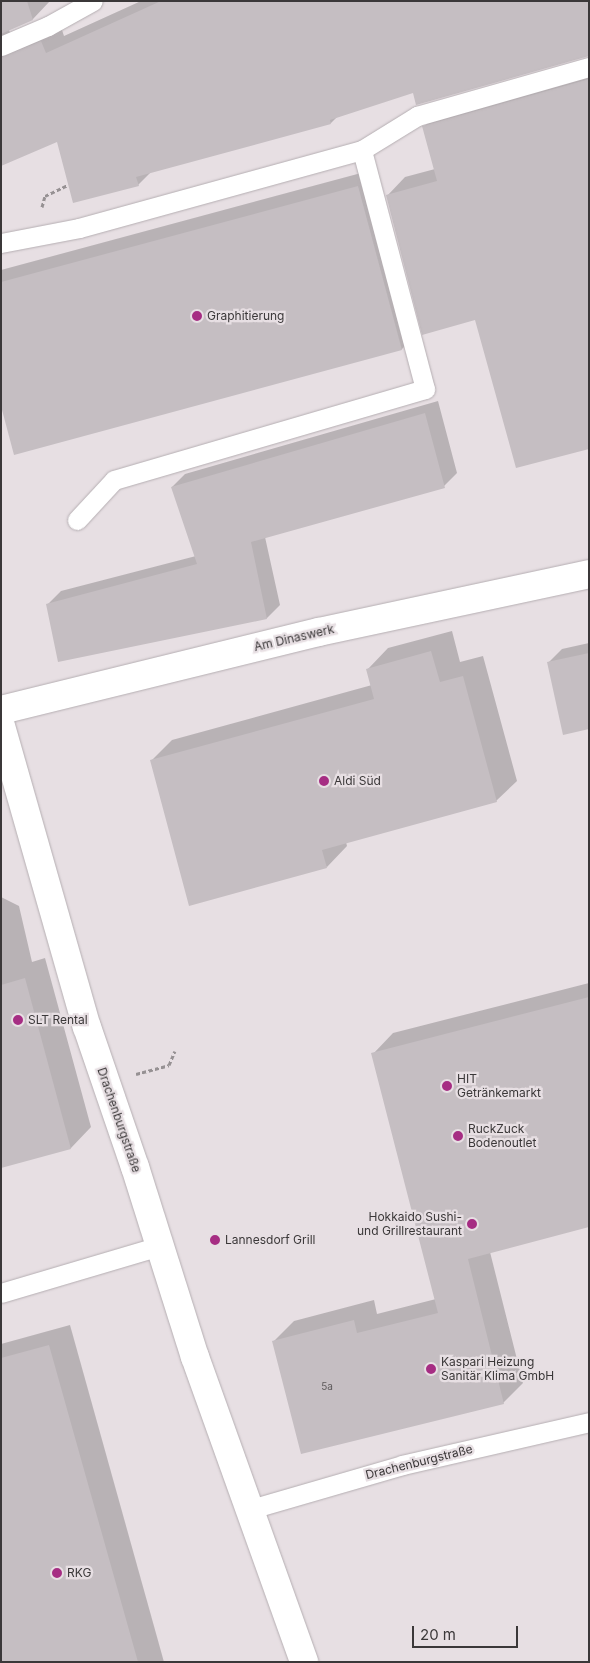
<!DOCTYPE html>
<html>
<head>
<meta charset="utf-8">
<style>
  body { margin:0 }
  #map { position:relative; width:590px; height:1663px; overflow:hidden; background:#e7dfe3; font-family:Inter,sans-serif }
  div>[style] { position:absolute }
  .shadow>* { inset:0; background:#0003 }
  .building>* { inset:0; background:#c5bec2 }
  .path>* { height:3px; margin-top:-1.5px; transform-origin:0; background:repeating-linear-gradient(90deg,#969193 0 4px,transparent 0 6.5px) }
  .roads { filter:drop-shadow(0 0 1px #b5aeb2) drop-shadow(0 0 1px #b5aeb2) }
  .lane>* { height:19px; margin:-9.5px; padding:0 9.5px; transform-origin:9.5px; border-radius:9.5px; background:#fff }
  .street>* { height:28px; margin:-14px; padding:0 14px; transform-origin:14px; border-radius:14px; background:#fff }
  .secondary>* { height:28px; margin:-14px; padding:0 14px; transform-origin:14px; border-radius:14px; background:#fff }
  .dots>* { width:14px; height:14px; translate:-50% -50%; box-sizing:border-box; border:2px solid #e7dfe3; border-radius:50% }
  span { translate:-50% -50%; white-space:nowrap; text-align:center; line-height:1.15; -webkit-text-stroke:4.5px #e7dfe3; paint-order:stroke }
  .number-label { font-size:10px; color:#5e5a5b }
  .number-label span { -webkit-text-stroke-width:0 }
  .poi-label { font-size:12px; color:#3b3839 }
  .left { translate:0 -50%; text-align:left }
  .right { translate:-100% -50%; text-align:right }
  .street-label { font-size:12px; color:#3b3839 }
  .frame { position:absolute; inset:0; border:2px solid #3b3839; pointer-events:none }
  .scale { position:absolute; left:412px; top:1626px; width:106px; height:22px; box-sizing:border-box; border:2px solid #3b3839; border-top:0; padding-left:6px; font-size:15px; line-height:18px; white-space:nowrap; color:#3b3839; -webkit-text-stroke:4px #e7dfe3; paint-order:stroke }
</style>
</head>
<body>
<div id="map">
  <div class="shadow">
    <i style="clip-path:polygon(1px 1px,50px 1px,33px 19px,8px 29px,13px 37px,60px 24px,64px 36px,141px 1px,406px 1px,414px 91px,337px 117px,331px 123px,151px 172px,138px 185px,58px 140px,1px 165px)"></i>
    <i style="clip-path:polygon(589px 71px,589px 447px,476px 319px,387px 196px,405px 177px,435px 169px,424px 127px,442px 108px)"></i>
    <i style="clip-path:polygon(376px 169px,419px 332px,402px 349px,1px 402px,1px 270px)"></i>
    <i style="clip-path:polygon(438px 401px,457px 473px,444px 486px,265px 537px,280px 605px,267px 618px,59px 660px,48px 604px,61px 591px,196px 556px,172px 487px,185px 474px)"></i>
    <i style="clip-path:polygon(452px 631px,460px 662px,483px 656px,517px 781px,496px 801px,346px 842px,347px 846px,327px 867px,151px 761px,172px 740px,372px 685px,368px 669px,388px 648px)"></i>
    <i style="clip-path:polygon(589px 643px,589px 728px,548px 663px,562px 649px)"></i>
    <i style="clip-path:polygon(1px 897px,19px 906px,32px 962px,45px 958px,91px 1127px,71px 1148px,1px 1167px)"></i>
    <i style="clip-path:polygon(589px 983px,589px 1226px,490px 1252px,523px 1383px,503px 1403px,274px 1341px,294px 1321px,374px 1300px,377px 1314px,436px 1299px,373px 1054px,393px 1033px)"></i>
    <i style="clip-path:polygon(70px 1325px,164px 1662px,1px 1662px,1px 1344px)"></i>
  </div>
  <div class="building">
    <i style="clip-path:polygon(1px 1px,27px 1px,33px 20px,1px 34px)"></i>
    <i style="clip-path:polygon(161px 1px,589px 1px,589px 56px,416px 105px,413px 93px,330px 120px,331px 124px,136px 177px,139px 186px,73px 203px,57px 142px,1px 166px,1px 57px,41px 41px,46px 53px)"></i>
    <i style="clip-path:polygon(589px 79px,589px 449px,516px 468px,475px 320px,422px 335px,386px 195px,437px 181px,422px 126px)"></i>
    <i style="clip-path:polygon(358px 186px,402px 350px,14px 455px,1px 406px,1px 282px)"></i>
    <i style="clip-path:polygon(425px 413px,445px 488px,251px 542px,267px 619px,58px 662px,46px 604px,197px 564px,171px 487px)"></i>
    <i style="clip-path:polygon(431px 651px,440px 682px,463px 676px,497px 802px,322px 850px,327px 868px,189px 906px,150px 760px,374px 699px,366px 669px)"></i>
    <i style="clip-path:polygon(589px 653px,589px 729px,563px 735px,547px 662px)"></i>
    <i style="clip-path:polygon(25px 978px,71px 1149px,1px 1168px,1px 985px)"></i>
    <i style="clip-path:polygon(589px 997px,589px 1227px,468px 1259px,504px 1404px,301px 1454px,272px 1341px,354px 1320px,357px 1333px,438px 1313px,371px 1053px)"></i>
    <i style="clip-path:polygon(49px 1345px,88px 1484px,138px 1662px,1px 1662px,1px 1358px)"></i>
  </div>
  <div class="path">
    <i style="left:42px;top:207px;width:11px;rotate:-75deg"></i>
    <i style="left:45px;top:196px;width:25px;rotate:-26deg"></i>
    <i style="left:136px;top:1074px;width:34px;rotate:-15deg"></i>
    <i style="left:169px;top:1065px;width:15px;rotate:-67deg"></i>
  </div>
  <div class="roads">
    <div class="lane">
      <i style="left:1px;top:46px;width:51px;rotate:-23.1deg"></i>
      <i style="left:48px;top:26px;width:51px;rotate:-29.1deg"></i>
      <i style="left:1px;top:243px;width:79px;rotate:-10.9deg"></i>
      <i style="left:79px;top:228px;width:294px;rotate:-15.4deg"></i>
      <i style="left:362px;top:150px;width:65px;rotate:-31.7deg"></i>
      <i style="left:417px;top:116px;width:179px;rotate:-15.9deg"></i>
      <i style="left:77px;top:520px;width:54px;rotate:-47.2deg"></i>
      <i style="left:114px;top:480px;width:324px;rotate:-16.3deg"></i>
      <i style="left:425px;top:389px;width:247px;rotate:-104.8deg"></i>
      <i style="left:1px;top:1293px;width:166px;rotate:-16.5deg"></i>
      <i style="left:251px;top:1509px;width:157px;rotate:-16.2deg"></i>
      <i style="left:402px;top:1465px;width:192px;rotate:-12.9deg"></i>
    </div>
    <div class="street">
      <i style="left:1px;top:710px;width:327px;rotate:-13.8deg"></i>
      <i style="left:319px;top:632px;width:276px;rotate:-12.1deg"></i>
    </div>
    <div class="secondary">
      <i style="left:1px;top:726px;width:313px;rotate:74.1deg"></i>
      <i style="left:87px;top:1027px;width:148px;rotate:71.1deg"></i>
      <i style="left:135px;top:1167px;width:199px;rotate:72.5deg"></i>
      <i style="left:195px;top:1357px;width:324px;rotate:70.3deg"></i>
    </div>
  </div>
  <div class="dots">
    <i style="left:197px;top:316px;background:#a62d83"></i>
    <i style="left:324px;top:781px;background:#a62d83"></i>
    <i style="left:18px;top:1020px;background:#a62d83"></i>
    <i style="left:447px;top:1086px;background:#a62d83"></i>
    <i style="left:458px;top:1136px;background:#a62d83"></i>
    <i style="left:472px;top:1224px;background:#a62d83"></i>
    <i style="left:215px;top:1240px;background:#a62d83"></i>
    <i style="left:431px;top:1369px;background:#a62d83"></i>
    <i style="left:57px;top:1573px;background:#a62d83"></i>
  </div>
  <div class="number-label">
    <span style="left:327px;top:1387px">5a</span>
  </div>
  <div class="poi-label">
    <span class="left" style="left:207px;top:316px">Graphitierung</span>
    <span class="left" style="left:334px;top:781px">Aldi Süd</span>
    <span class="left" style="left:28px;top:1020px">SLT Rental</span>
    <span class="left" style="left:457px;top:1086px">HIT<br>Getränkemarkt</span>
    <span class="left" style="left:468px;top:1136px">RuckZuck<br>Bodenoutlet</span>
    <span class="right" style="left:462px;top:1224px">Hokkaido Sushi-<br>und Grillrestaurant</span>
    <span class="left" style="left:225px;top:1240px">Lannesdorf Grill</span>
    <span class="left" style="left:441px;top:1369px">Kaspari Heizung<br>Sanitär Klima GmbH</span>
    <span class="left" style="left:67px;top:1573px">RKG</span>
  </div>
  <div class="street-label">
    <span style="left:294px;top:638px;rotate:-13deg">Am Dinaswerk</span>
    <span style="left:119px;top:1120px;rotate:71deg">Drachenburgstraße</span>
    <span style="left:419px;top:1462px;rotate:-14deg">Drachenburgstraße</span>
  </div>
  <div class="frame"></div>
  <div class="scale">20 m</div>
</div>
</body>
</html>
